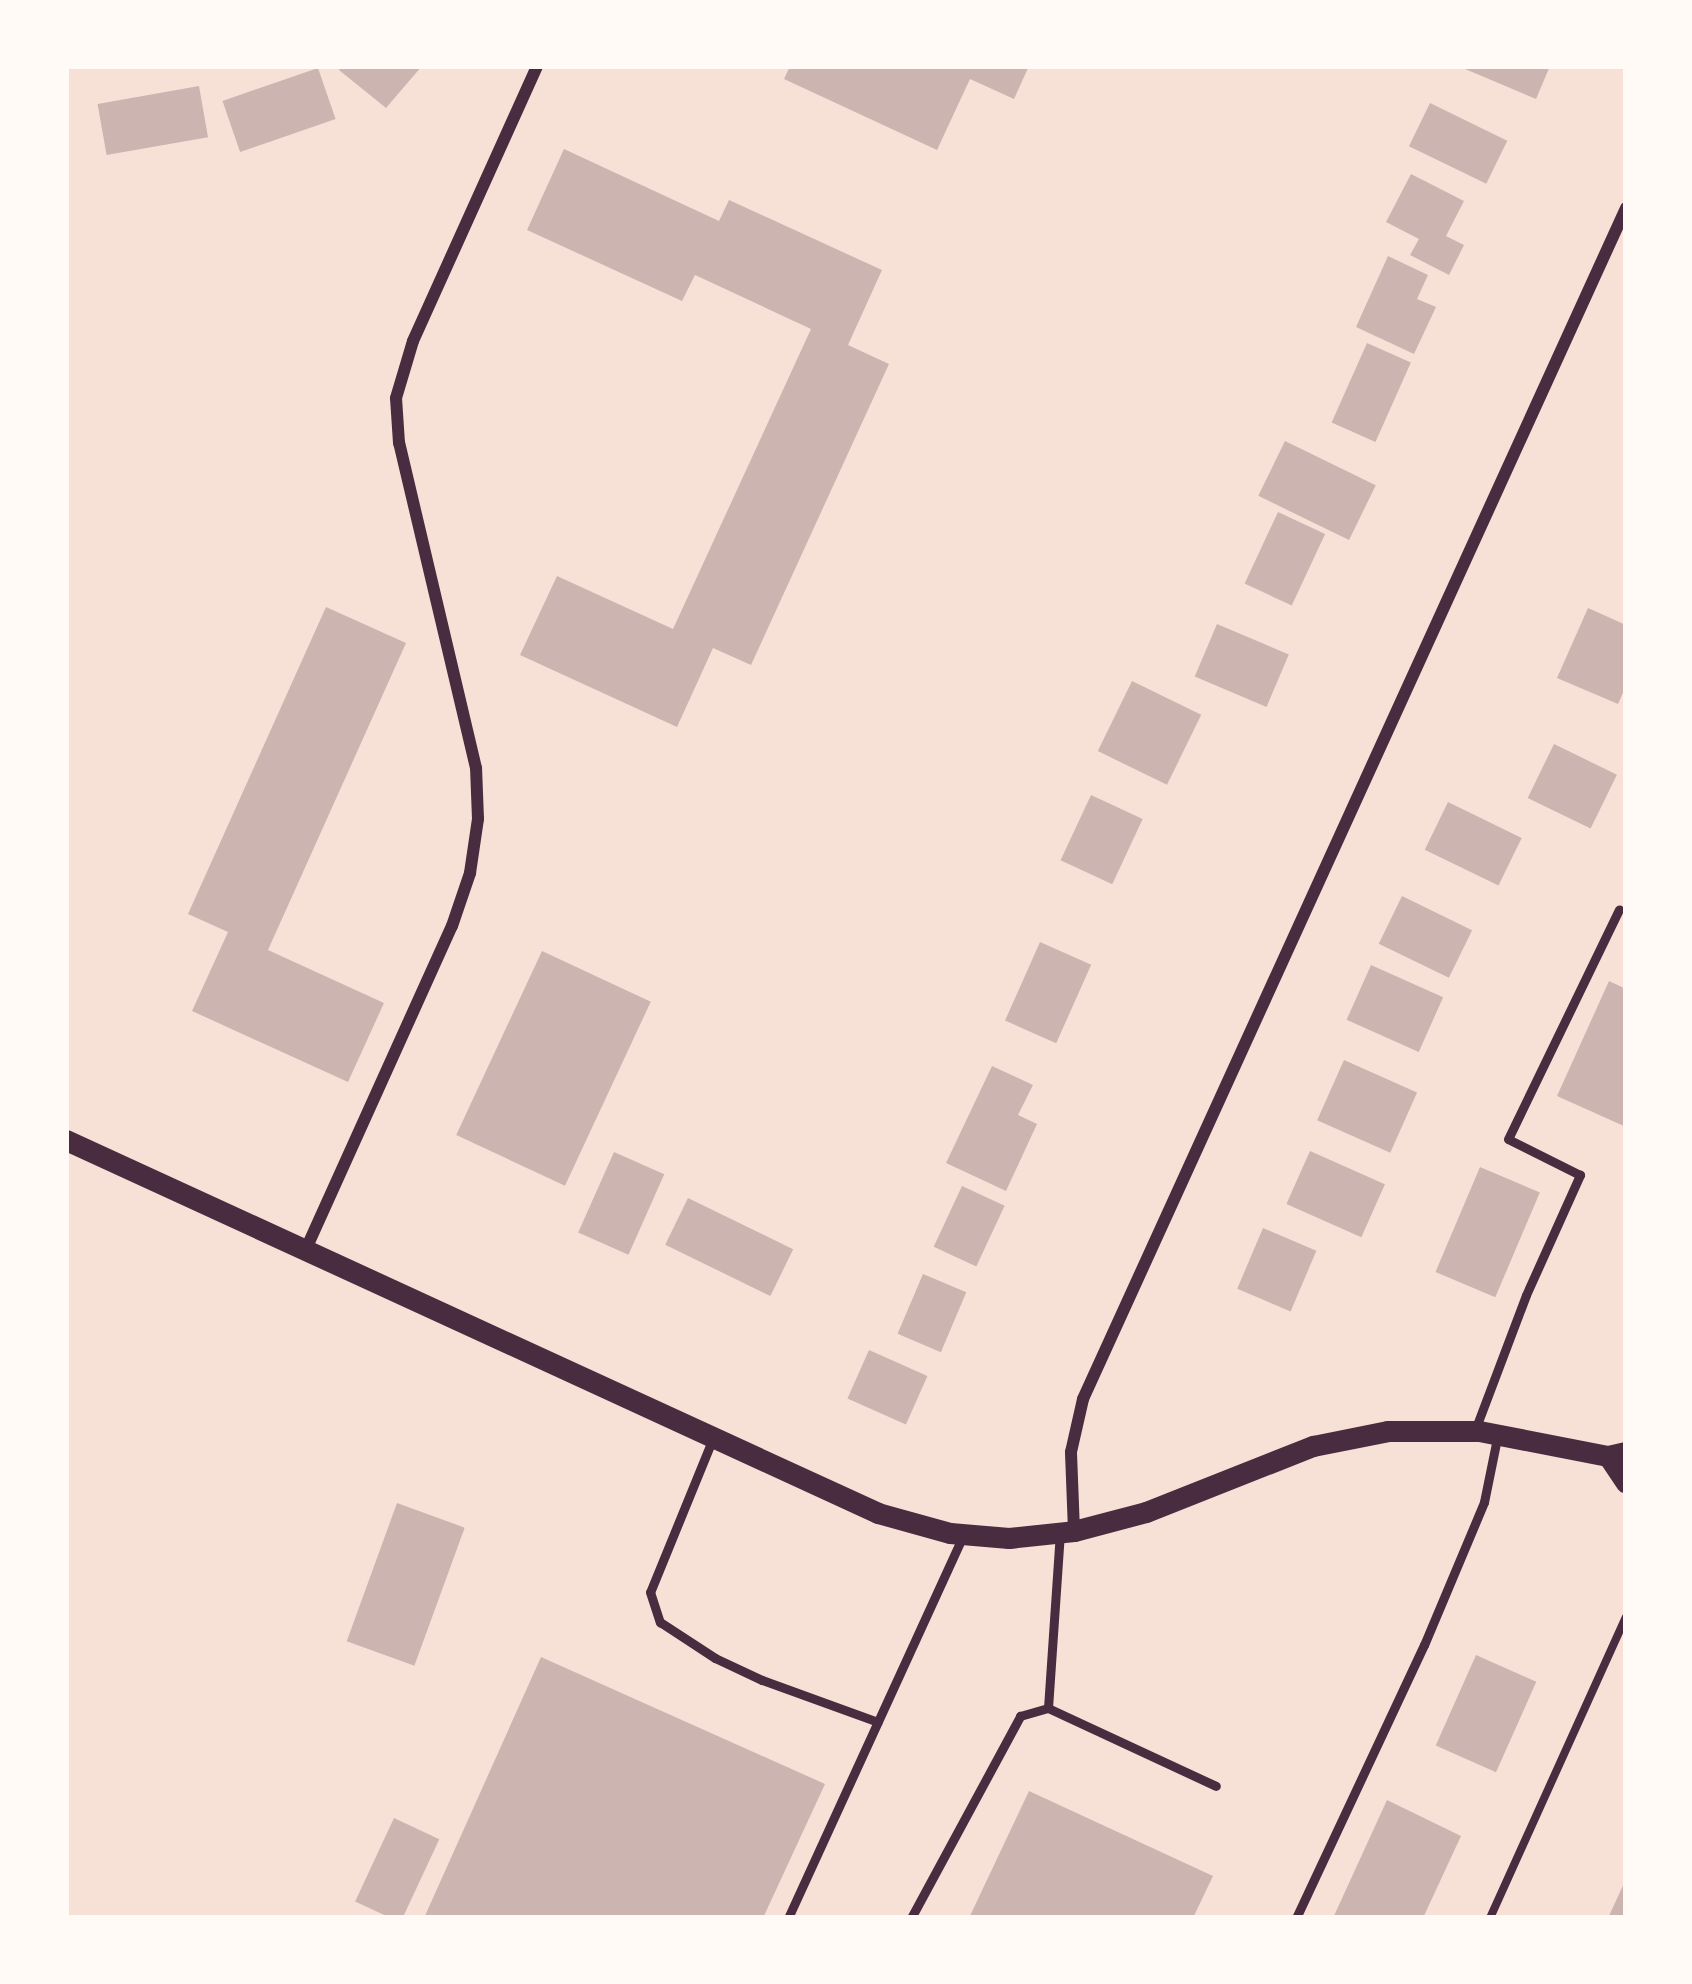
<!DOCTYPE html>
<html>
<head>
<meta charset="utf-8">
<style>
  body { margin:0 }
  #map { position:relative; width:1692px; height:1984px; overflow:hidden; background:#f7e1d7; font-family:Montserrat,sans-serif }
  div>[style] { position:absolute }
  .building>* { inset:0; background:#ccb4b1; transform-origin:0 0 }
  .path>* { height:8px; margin:-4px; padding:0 4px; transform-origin:4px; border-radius:4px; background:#4a2c40 }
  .service>* { height:9px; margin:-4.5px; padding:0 4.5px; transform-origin:4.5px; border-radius:4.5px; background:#4a2c40 }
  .minor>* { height:12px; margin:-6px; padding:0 6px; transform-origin:6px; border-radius:6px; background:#4a2c40 }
  .tertiary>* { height:21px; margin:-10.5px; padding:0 10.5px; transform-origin:10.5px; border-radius:10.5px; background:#4a2c40 }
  span { translate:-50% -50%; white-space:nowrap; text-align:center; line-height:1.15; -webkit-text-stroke:9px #fffaf5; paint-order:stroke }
  .frame { position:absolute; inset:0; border:69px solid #fffaf5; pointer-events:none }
</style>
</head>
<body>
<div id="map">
  <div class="building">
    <i style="clip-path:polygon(342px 66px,422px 66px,386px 108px,339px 70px)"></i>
    <i style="clip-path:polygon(790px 66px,1029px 66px,1014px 99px,970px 79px,937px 150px,784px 79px)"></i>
    <i style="clip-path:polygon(1458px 66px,1550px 66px,1536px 99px)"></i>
    <i style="left:318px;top:68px;width:54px;height:101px;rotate:71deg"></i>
    <i style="left:199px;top:86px;width:52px;height:103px;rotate:80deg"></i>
    <i style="left:1430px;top:103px;width:86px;height:48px;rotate:26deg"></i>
    <i style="clip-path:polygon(564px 149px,719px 221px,729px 200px,882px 270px,848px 345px,889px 364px,751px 665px,713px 648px,677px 727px,520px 655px,557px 576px,673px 629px,811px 329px,695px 275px,682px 301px,527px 230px)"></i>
    <i style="clip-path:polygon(1411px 174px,1464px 201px,1446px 236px,1464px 245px,1449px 275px,1410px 255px,1419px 239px,1386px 222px)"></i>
    <i style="clip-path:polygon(1388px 256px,1428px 275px,1417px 299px,1436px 307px,1414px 354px,1356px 327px)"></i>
    <i style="left:1367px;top:343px;width:48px;height:87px;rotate:24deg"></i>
    <i style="left:1285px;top:441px;width:101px;height:61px;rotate:26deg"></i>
    <i style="left:1278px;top:512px;width:52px;height:79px;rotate:25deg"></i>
    <i style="clip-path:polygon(326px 607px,406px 643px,268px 950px,384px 1003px,348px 1082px,192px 1011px,228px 932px,188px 914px)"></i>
    <i style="clip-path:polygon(1588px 608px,1626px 625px,1626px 686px,1618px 704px,1557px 678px)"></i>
    <i style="left:1217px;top:624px;width:78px;height:57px;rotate:23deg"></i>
    <i style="left:1132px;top:681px;width:77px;height:78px;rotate:26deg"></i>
    <i style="left:1554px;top:744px;width:70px;height:60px;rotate:26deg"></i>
    <i style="left:1091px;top:795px;width:57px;height:72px;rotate:25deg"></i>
    <i style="left:1448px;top:802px;width:82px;height:53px;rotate:26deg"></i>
    <i style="left:1402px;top:896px;width:78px;height:53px;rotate:26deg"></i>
    <i style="left:1040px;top:942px;width:56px;height:86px;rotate:24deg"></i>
    <i style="left:542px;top:951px;width:120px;height:203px;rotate:25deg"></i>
    <i style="left:1371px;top:965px;width:79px;height:60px;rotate:24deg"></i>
    <i style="clip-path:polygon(1609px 981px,1626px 989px,1626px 1127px,1557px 1096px)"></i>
    <i style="left:1344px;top:1060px;width:80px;height:66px;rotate:24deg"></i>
    <i style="clip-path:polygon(992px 1066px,1033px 1085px,1018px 1115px,1037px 1124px,1006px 1191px,946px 1163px)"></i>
    <i style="left:1310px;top:1151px;width:82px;height:58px;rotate:24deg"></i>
    <i style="left:614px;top:1152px;width:55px;height:88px;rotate:24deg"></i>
    <i style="left:1480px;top:1167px;width:65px;height:114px;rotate:23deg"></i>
    <i style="left:962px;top:1186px;width:47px;height:67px;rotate:25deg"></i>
    <i style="left:688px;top:1198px;width:117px;height:52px;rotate:26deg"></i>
    <i style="left:1263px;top:1228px;width:58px;height:66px;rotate:23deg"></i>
    <i style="left:923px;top:1274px;width:47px;height:65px;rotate:23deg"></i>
    <i style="left:869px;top:1350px;width:64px;height:53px;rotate:24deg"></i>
    <i style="left:397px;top:1503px;width:72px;height:147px;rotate:20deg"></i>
    <i style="left:1476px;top:1655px;width:66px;height:99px;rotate:24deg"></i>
    <i style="clip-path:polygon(541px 1657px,825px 1784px,763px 1918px,424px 1918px)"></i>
    <i style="clip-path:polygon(1029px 1791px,1213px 1876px,1193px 1918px,969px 1918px)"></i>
    <i style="clip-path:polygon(1387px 1800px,1461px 1836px,1423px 1918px,1333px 1918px)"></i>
    <i style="left:394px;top:1818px;width:50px;height:92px;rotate:25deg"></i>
    <i style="clip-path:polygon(1626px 1879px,1626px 1918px,1608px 1918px)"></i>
  </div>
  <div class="path">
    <i style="left:1490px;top:1918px;width:330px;rotate:-65.7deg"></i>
  </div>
  <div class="service">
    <i style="left:1475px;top:1430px;width:144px;rotate:-69.3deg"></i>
    <i style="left:1526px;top:1295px;width:132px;rotate:-65.8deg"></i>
    <i style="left:1580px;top:1175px;width:80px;rotate:-153.4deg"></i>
    <i style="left:1508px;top:1139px;width:255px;rotate:-64.2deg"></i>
    <i style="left:713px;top:1438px;width:166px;rotate:112.2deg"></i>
    <i style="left:650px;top:1592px;width:32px;rotate:72deg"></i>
    <i style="left:660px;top:1622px;width:66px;rotate:33.2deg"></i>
    <i style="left:715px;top:1658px;width:52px;rotate:25.1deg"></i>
    <i style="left:762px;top:1680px;width:123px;rotate:19.9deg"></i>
    <i style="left:1048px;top:1708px;width:185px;rotate:24.9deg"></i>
    <i style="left:788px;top:1918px;width:421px;rotate:-65.4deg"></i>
    <i style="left:911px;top:1918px;width:230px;rotate:-61.6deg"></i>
    <i style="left:1020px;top:1716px;width:29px;rotate:-16deg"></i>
    <i style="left:1048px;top:1708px;width:176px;rotate:-86.1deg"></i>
    <i style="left:1296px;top:1918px;width:302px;rotate:-64.9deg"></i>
    <i style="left:1424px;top:1645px;width:155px;rotate:-67.2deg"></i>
    <i style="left:1484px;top:1502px;width:65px;rotate:-78.5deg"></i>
  </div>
  <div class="minor">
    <i style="left:306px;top:1249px;width:354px;rotate:-65.7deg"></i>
    <i style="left:452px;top:926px;width:56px;rotate:-71.2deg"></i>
    <i style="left:470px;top:873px;width:55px;rotate:-81.6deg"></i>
    <i style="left:478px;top:819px;width:51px;rotate:-92.2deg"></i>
    <i style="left:476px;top:768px;width:334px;rotate:-103.3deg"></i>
    <i style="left:399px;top:443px;width:45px;rotate:-93.8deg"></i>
    <i style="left:396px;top:398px;width:59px;rotate:-73.4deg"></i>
    <i style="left:413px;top:341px;width:302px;rotate:-65.7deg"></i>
    <i style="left:1074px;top:1531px;width:79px;rotate:-92.2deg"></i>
    <i style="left:1071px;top:1452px;width:54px;rotate:-77.2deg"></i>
    <i style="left:1083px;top:1399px;width:1309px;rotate:-65.49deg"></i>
  </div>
  <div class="tertiary">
    <i style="left:66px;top:1140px;width:894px;rotate:24.67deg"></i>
    <i style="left:878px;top:1513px;width:75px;rotate:15.5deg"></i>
    <i style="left:950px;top:1533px;width:59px;rotate:4.8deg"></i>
    <i style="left:1009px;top:1538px;width:65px;rotate:-6.1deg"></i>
    <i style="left:1074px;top:1531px;width:74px;rotate:-14.8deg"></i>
    <i style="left:1146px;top:1512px;width:180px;rotate:-21.6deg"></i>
    <i style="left:1313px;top:1446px;width:76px;rotate:-11.3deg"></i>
    <i style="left:1388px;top:1431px;width:91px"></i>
    <i style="left:1479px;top:1431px;width:131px;rotate:11deg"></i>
    <i style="left:1608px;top:1456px;width:18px;rotate:-13deg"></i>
    <i style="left:1608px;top:1456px;width:32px;rotate:56deg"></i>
  </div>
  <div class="frame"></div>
</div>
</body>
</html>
